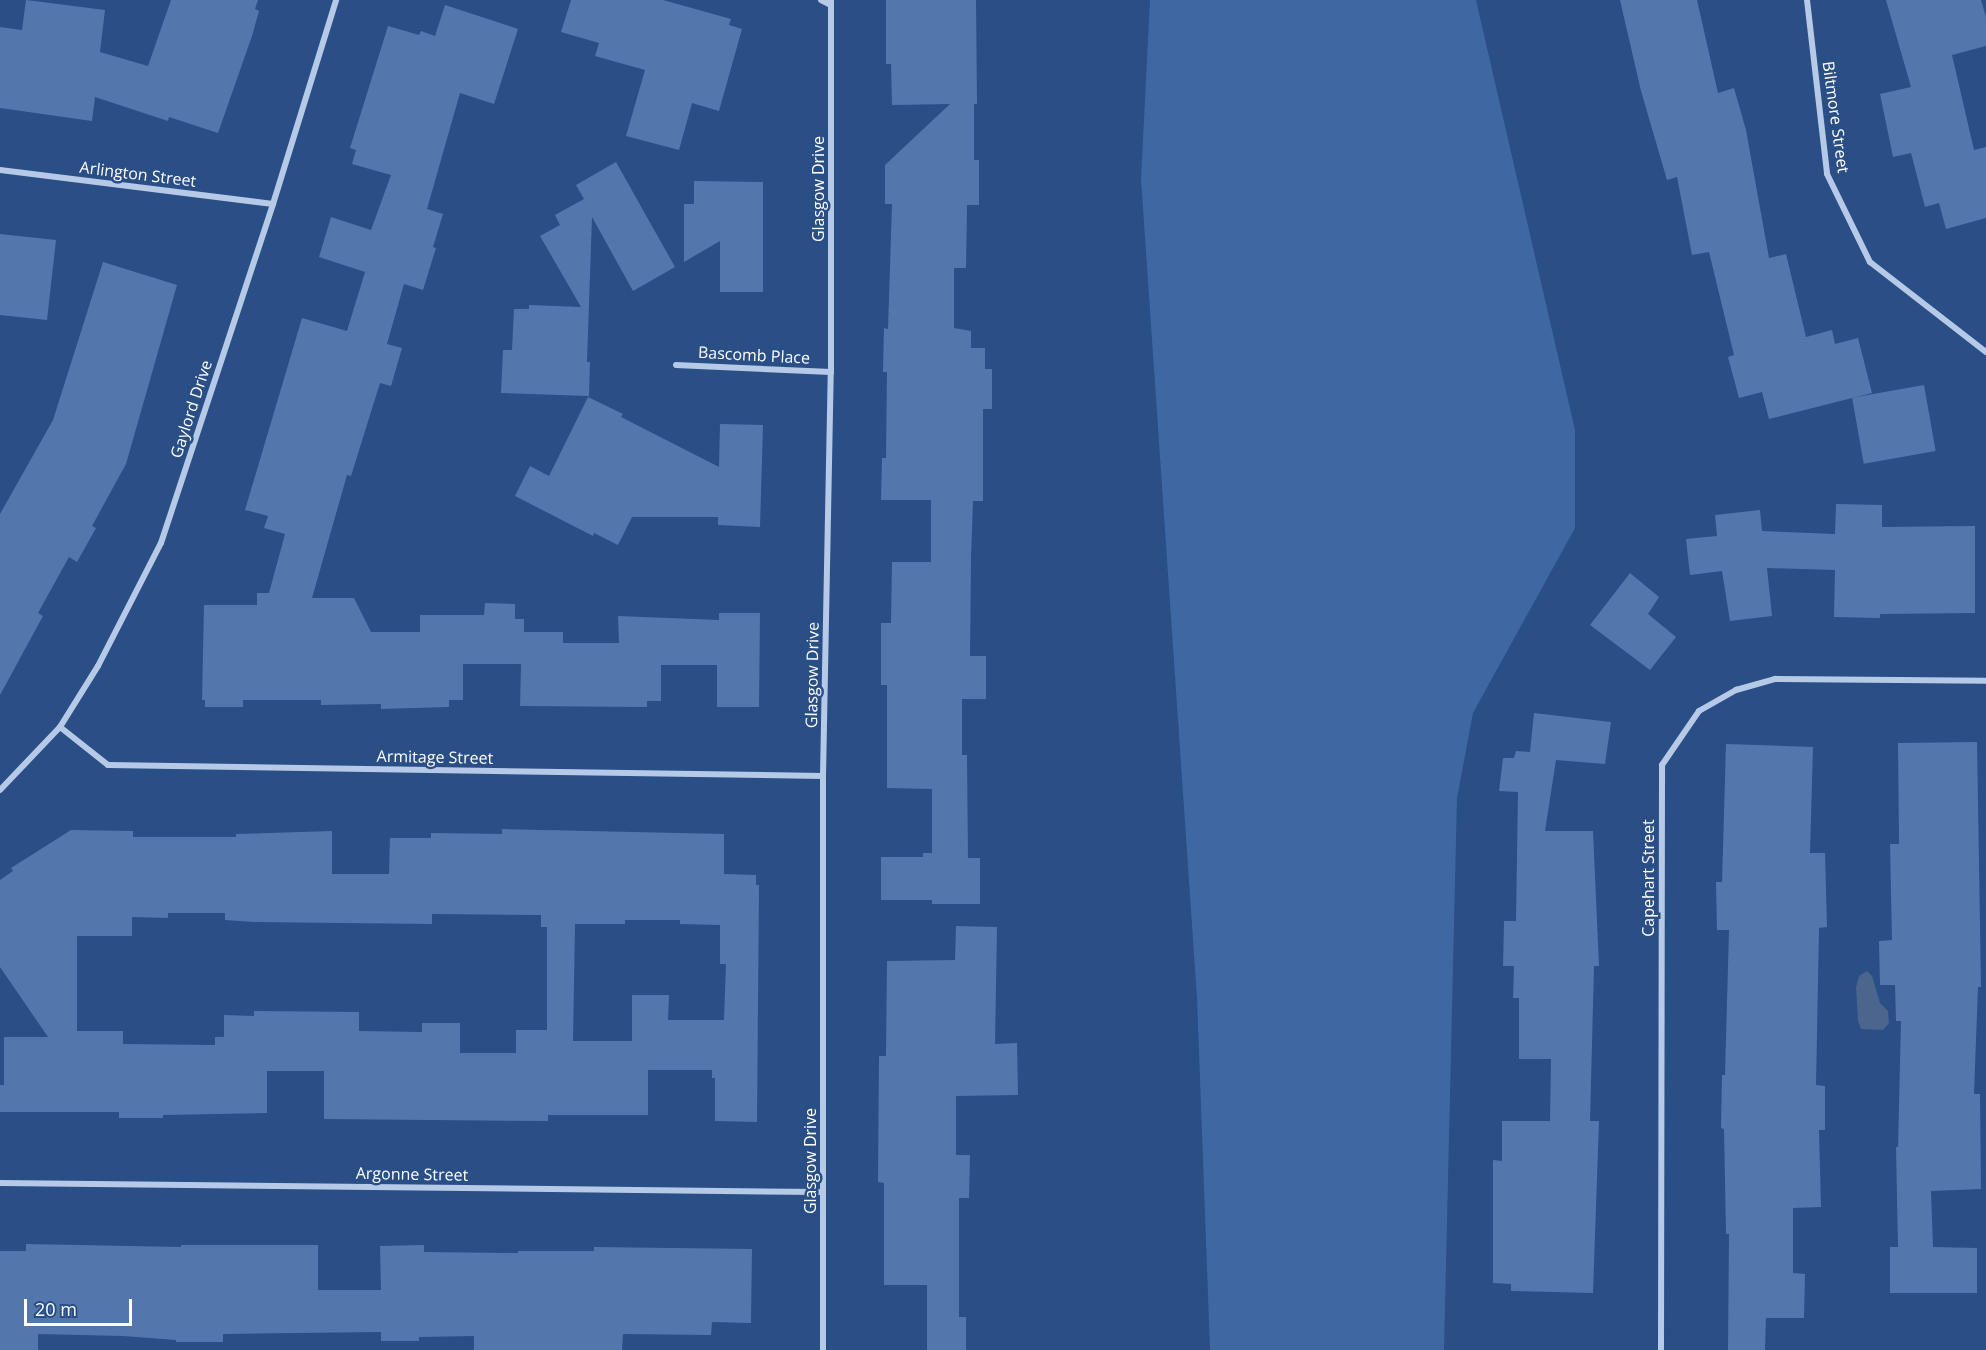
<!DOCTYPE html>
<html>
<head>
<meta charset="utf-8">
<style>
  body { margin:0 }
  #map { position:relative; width:1986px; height:1350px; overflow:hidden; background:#2a4e86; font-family:"Open Sans",sans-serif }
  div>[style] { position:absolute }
  .green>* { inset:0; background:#3f67a2 }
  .water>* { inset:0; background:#4c658d }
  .building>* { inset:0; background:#5377ad; transform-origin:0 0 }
  .minor>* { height:6px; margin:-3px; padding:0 3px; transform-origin:3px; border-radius:3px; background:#b6cae8 }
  span { translate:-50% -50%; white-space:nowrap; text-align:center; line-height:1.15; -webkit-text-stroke:5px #2a4e86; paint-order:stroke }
  .street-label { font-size:16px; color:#fff }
  .scale { position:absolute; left:24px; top:1299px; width:108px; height:27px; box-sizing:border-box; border:3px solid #fff; border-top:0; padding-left:8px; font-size:18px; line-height:21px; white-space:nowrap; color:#fff; -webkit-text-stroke:4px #2a4e86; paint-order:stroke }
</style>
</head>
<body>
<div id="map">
  <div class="green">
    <i style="clip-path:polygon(1150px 0,1476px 0,1575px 430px,1575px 528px,1473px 713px,1457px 798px,1444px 1350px,1210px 1350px,1197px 998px,1141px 179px)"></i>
  </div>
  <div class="water">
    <i style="clip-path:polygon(1867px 971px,1872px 976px,1880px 1003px,1888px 1011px,1889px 1023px,1883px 1030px,1861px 1029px,1858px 1021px,1856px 987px,1859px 976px)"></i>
  </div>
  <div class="building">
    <i style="clip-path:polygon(26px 0,105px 10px,100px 52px,148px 66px,171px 0,258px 0,255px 9px,259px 11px,252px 36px,218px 133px,169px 117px,168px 121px,95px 97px,92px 121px,0 108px,0 27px,22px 30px)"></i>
    <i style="clip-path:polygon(571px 0,663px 0,731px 19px,729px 25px,742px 29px,719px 111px,692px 103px,679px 150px,626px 136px,645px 70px,595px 56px,599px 43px,561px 32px)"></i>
    <i style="clip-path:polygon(886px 0,976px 0,977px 104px,974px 104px,974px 160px,979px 160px,979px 205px,967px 205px,966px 268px,954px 268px,954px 328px,971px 331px,971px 348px,985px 348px,985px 369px,992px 369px,992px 409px,983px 409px,983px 501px,973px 501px,971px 557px,970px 656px,986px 656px,986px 699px,962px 699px,962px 755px,967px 755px,968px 858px,980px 858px,980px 904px,932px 904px,932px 900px,881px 900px,881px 857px,923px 857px,923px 853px,932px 853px,932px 789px,887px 788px,887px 685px,881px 685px,881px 623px,891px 623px,892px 562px,931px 562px,931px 500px,881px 500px,882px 458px,886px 458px,887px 372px,883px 372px,884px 328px,888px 329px,892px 204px,885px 204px,885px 165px,950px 104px,892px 105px,891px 64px,886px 64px)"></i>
    <i style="clip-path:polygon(1620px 0,1697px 0,1718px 93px,1734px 88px,1746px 130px,1769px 258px,1786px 254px,1806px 337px,1832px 330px,1835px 344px,1858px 338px,1872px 393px,1769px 419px,1762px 392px,1739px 398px,1728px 357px,1734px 355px,1709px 252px,1692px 255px,1677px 177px,1667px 180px,1641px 91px)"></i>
    <i style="clip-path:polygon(1886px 0,1981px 0,1986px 17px,1986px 46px,1952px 55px,1974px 150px,1986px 147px,1986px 218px,1946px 229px,1939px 203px,1925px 207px,1911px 153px,1893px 157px,1880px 94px,1911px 87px)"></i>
    <i style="clip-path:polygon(445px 5px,518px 29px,494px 104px,460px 93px,427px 209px,443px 214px,433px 247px,436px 248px,423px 290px,404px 284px,387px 344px,402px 348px,391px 386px,380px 383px,351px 476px,347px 475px,312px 598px,354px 598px,371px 632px,420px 632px,420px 615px,484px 615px,485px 603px,515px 604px,515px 619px,524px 619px,524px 632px,563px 632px,563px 643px,619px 643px,618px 616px,719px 620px,719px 613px,760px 613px,759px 707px,717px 707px,717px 665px,661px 665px,661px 701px,647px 701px,647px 707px,520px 706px,521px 664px,463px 664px,463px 700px,449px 700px,449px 707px,381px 709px,381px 704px,321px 705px,321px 700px,243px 700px,243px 707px,205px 707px,205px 700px,202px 700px,204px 605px,257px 605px,257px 593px,269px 593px,285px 534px,264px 528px,268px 516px,245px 510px,302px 318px,347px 331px,365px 272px,319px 257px,331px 217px,371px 230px,391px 175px,352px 164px,356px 150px,350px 148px,388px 26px,419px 35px,421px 31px,435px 36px)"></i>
    <i style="clip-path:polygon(616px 162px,675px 267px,633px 291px,592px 217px,587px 362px,590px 362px,589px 396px,501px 393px,503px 350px,512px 350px,514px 309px,529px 309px,529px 305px,581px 307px,540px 236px,560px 225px,555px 215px,584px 199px,576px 185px)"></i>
    <i style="clip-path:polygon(694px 181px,763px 182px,763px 292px,720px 292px,720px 241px,684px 262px,684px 204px,694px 204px)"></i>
    <i style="clip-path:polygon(0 234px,56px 240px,47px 320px,0 315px)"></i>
    <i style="clip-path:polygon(103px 262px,177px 285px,126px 464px,92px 526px,96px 528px,77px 562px,69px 557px,38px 613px,43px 616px,0 695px,0 514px,53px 420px)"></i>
    <i style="left:1924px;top:385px;width:67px;height:73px;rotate:80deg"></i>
    <i style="clip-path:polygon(588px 397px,623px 414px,621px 417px,719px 467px,720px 424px,763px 425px,760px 527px,718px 525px,718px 517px,632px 517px,618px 545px,594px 533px,593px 536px,515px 496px,530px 466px,549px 476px)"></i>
    <i style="clip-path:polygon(1836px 504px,1882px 505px,1882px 527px,1975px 526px,1975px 613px,1880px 614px,1880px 618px,1834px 617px,1835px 570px,1767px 568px,1772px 616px,1730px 621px,1722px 571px,1690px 575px,1686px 539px,1717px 536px,1715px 515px,1760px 510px,1762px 531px,1835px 534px)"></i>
    <i style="clip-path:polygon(1630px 573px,1659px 597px,1648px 614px,1676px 637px,1650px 670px,1590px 625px)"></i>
    <i style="clip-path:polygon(1534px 713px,1611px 722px,1605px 764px,1556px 760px,1545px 831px,1593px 831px,1599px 966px,1594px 966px,1590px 1121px,1599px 1121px,1593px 1293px,1511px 1291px,1511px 1284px,1493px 1283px,1493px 1160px,1502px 1161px,1502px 1121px,1550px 1121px,1551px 1059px,1519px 1059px,1519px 998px,1513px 998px,1514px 966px,1503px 966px,1504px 921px,1516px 921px,1518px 792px,1499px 791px,1503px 758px,1514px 758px,1516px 751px,1530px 752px)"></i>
    <i style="clip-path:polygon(1977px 742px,1981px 987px,1978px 987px,1974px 1094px,1980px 1094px,1981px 1189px,1931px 1191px,1933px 1247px,1977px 1248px,1977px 1293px,1890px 1293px,1890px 1247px,1898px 1247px,1896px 1147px,1898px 1147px,1901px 1021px,1896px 1021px,1895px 985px,1880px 985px,1879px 941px,1892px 940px,1890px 844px,1899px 844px,1898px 743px)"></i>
    <i style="clip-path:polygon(1726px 744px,1813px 747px,1810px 853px,1825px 853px,1827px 927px,1819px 928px,1816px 1085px,1825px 1086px,1825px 1130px,1819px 1130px,1821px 1207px,1793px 1208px,1793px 1273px,1805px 1274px,1804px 1318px,1766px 1318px,1765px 1350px,1728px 1350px,1729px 1234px,1726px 1234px,1724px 1129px,1721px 1128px,1722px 1075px,1725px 1075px,1729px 930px,1717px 930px,1716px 882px,1722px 882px)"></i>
    <i style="clip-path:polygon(evenodd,502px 829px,724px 834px,724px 874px,756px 875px,756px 885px,759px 885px,757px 1122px,715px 1121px,715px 1078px,712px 1078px,712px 1070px,648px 1070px,648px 1115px,548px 1115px,548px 1121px,324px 1119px,324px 1071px,267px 1071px,267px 1113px,163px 1115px,163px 1118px,119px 1118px,119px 1112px,0 1112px,0 1085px,4px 1085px,4px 1037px,48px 1037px,0 967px,0 880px,13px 871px,11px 868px,71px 830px,133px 831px,133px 837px,236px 837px,236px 834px,332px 831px,332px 874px,389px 874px,390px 838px,431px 838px,431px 833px,502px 834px,502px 829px,168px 913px,225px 913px,225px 920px,254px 922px,432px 924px,432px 914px,541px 915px,541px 927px,547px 927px,547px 1030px,516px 1030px,516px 1053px,460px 1053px,460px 1023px,422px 1023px,422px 1032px,359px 1031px,359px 1012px,254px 1011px,254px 1016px,224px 1015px,224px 1037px,215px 1037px,215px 1045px,123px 1044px,123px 1031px,77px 1031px,77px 936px,132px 936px,132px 917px,168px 918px,168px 913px,502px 829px,625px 920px,680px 920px,680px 924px,720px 925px,720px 964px,726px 964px,724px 1020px,668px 1020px,669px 995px,632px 995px,632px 1041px,573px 1041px,575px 924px,625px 924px,625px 920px)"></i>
    <i style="clip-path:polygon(956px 926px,997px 927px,995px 1044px,1017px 1043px,1018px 1095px,956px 1096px,956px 1155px,970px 1155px,969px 1198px,959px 1198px,959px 1317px,966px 1317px,966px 1350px,927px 1350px,927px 1285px,884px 1285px,884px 1183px,878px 1182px,879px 1056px,886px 1056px,887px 961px,955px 960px)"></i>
    <i style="clip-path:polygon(26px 1244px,181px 1247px,181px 1245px,318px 1245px,318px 1290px,381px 1290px,380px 1246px,424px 1245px,424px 1252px,518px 1253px,518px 1251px,594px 1251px,594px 1247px,752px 1249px,751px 1323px,712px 1322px,711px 1335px,623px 1334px,622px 1350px,474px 1350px,474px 1336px,419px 1337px,419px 1341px,381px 1341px,381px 1332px,223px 1334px,223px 1342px,176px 1342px,176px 1340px,123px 1336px,38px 1334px,38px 1350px,0 1350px,0 1251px,26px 1251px)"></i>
  </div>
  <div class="minor">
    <i style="left:821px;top:0;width:11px;rotate:27deg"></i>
    <i style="left:1807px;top:0;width:175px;rotate:83.4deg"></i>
    <i style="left:1827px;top:174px;width:98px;rotate:64deg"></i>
    <i style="left:1870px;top:262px;width:147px;rotate:37.8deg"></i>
    <i style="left:0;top:170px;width:275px;rotate:7.1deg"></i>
    <i style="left:676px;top:365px;width:155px;rotate:2.6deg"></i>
    <i style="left:60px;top:727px;width:61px;rotate:38.4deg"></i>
    <i style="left:108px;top:765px;width:715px;rotate:0.88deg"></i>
    <i style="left:0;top:790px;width:87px;rotate:-46.4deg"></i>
    <i style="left:60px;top:727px;width:72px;rotate:-58.1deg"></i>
    <i style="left:98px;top:666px;width:138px;rotate:-62.9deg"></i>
    <i style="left:161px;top:543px;width:357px;rotate:-71.7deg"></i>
    <i style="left:273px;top:204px;width:214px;rotate:-72.8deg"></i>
    <i style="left:0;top:1183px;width:823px;rotate:0.63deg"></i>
    <i style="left:823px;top:1350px;width:574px;rotate:-90deg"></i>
    <i style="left:823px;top:776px;width:404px;rotate:-88.9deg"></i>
    <i style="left:831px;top:372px;width:372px;rotate:-90deg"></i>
    <i style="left:1661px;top:1350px;width:585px;rotate:-89.9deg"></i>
    <i style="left:1662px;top:765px;width:65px;rotate:-55.6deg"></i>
    <i style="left:1699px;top:711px;width:43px;rotate:-29.6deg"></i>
    <i style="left:1736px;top:690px;width:41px;rotate:-15.8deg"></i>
    <i style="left:1775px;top:679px;width:211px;rotate:0.5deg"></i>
  </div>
  <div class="street-label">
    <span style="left:1836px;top:117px;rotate:82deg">Biltmore Street</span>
    <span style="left:138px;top:174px;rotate:7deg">Arlington Street</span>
    <span style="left:818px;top:189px;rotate:-90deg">Glasgow Drive</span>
    <span style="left:754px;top:355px;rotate:3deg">Bascomb Place</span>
    <span style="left:191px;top:409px;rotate:-72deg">Gaylord Drive</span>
    <span style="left:812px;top:675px;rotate:-89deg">Glasgow Drive</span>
    <span style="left:435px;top:757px;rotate:1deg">Armitage Street</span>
    <span style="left:1648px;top:878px;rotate:-90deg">Capehart Street</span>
    <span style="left:810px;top:1161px;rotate:-90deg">Glasgow Drive</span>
    <span style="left:412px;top:1174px;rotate:1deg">Argonne Street</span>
  </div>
  <div class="scale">20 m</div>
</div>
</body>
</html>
